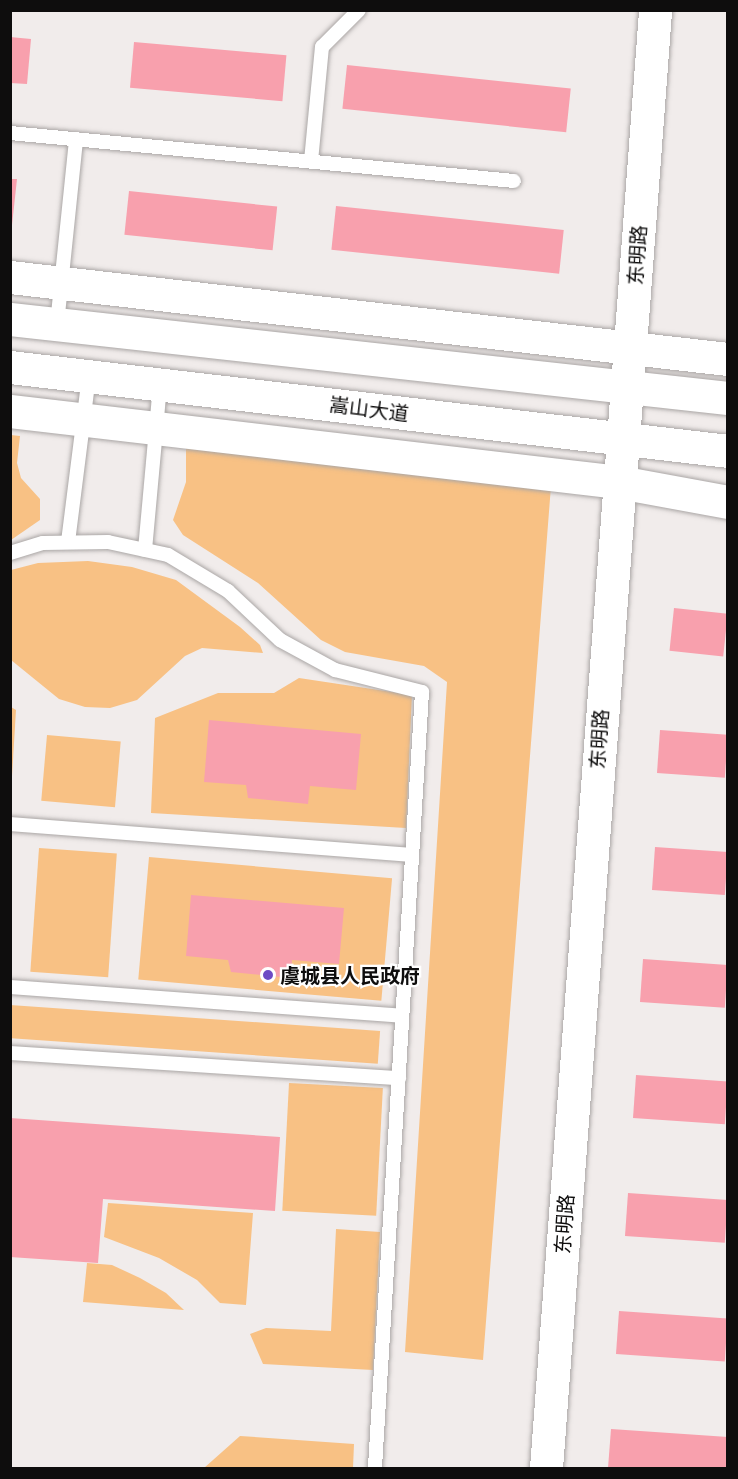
<!DOCTYPE html>
<html>
<head>
<meta charset="utf-8">
<style>
  body { margin:0 }
  #map { position:relative; width:738px; height:1479px; overflow:hidden; background:#f1eceb; font-family:"Golos Text","Noto Sans SC",sans-serif }
  div>[style] { position:absolute }
  .green>* { inset:0; background:#f8c184; transform-origin:0 0 }
  .building>* { inset:0; background:#f8a0ad; transform-origin:0 0 }
  .roads { filter:drop-shadow(0 0 2px #aaa6a5) drop-shadow(0 0 2px #aaa6a5) }
  .service>* { height:14px; margin:-7px; padding:0 7px; transform-origin:7px; border-radius:7px; background:#fff }
  .tertiary>* { height:33px; margin:-16.5px; padding:0 16.5px; transform-origin:16.5px; border-radius:16.5px; background:#fff }
  .secondary>* { height:33px; margin:-16.5px; padding:0 16.5px; transform-origin:16.5px; border-radius:16.5px; background:#fff }
  .primary>* { height:33px; margin:-16.5px; padding:0 16.5px; transform-origin:16.5px; border-radius:16.5px; background:#fff }
  .dots>* { width:16px; height:16px; translate:-50% -50%; box-sizing:border-box; border:3px solid #fff; border-radius:50% }
  span { translate:-50% -50%; white-space:nowrap; text-align:center; line-height:1.15; -webkit-text-stroke:4.5px #fff; paint-order:stroke }
  .street-label { font-size:20px; color:#0e0d0d }
  .poi-label { font-size:20px; color:#0e0d0d; font-weight:700 }
  .left { translate:0 -50%; text-align:left }
  .frame { position:absolute; inset:0; border:12px solid #0e0d0d; pointer-events:none }
</style>
</head>
<body>
<div id="map">
  <div class="green">
    <i style="clip-path:polygon(11px 435px,20px 436px,17px 463px,21px 478px,40px 499px,40px 520px,11px 540px)"></i>
    <i style="clip-path:polygon(186px 443px,551px 486px,483px 1360px,405px 1352px,447px 682px,424px 666px,345px 652px,321px 640px,258px 583px,183px 535px,173px 520px,186px 482px)"></i>
    <i style="clip-path:polygon(88px 561px,132px 567px,176px 580px,240px 627px,260px 645px,263px 653px,202px 648px,185px 656px,137px 700px,110px 708px,85px 707px,59px 699px,11px 660px,11px 570px,38px 563px)"></i>
    <i style="clip-path:polygon(299px 678px,412px 695px,406px 828px,151px 813px,155px 718px,218px 693px,274px 693px)"></i>
    <i style="clip-path:polygon(11px 707px,16px 710px,11px 793px)"></i>
    <i style="left:47px;top:735px;width:74px;height:66px;rotate:5deg"></i>
    <i style="left:39px;top:848px;width:78px;height:124px;rotate:4deg"></i>
    <i style="left:149px;top:857px;width:244px;height:123px;rotate:5deg"></i>
    <i style="left:10px;top:1005px;width:371px;height:33px;rotate:4deg"></i>
    <i style="left:289px;top:1083px;width:94px;height:128px;rotate:3deg"></i>
    <i style="clip-path:polygon(108px 1203px,253px 1213px,246px 1305px,220px 1303px,197px 1280px,159px 1258px,104px 1237px)"></i>
    <i style="clip-path:polygon(336px 1229px,380px 1232px,373px 1370px,263px 1364px,250px 1334px,266px 1328px,331px 1331px)"></i>
    <i style="clip-path:polygon(87px 1263px,112px 1265px,140px 1278px,166px 1293px,184px 1310px,83px 1302px)"></i>
    <i style="clip-path:polygon(240px 1436px,354px 1444px,353px 1468px,204px 1468px)"></i>
  </div>
  <div class="building">
    <i style="clip-path:polygon(10px 37px,31px 39px,27px 84px,10px 83px)"></i>
    <i style="left:134px;top:42px;width:153px;height:46px;rotate:5deg"></i>
    <i style="left:347px;top:65px;width:225px;height:44px;rotate:6deg"></i>
    <i style="clip-path:polygon(10px 179px,17px 179px,12px 225px,10px 225px)"></i>
    <i style="left:129px;top:191px;width:149px;height:44px;rotate:6deg"></i>
    <i style="left:336px;top:206px;width:229px;height:44px;rotate:6deg"></i>
    <i style="left:674px;top:608px;width:54px;height:43px;rotate:6deg"></i>
    <i style="clip-path:polygon(209px 720px,361px 734px,356px 790px,310px 786px,308px 804px,248px 798px,246px 785px,204px 782px)"></i>
    <i style="left:660px;top:730px;width:68px;height:43px;rotate:4deg"></i>
    <i style="left:655px;top:847px;width:73px;height:43px;rotate:4deg"></i>
    <i style="clip-path:polygon(191px 895px,344px 908px,339px 964px,292px 960px,291px 978px,231px 972px,228px 960px,186px 956px)"></i>
    <i style="left:643px;top:959px;width:85px;height:43px;rotate:4deg"></i>
    <i style="left:636px;top:1075px;width:92px;height:43px;rotate:4deg"></i>
    <i style="clip-path:polygon(10px 1118px,280px 1137px,275px 1211px,103px 1199px,98px 1263px,10px 1257px)"></i>
    <i style="left:628px;top:1193px;width:100px;height:43px;rotate:4deg"></i>
    <i style="left:619px;top:1311px;width:109px;height:43px;rotate:4deg"></i>
    <i style="clip-path:polygon(611px 1429px,728px 1437px,728px 1468px,608px 1468px)"></i>
  </div>
  <div class="roads">
    <div class="service">
      <i style="left:10px;top:133px;width:506px;rotate:5.44deg"></i>
      <i style="left:311px;top:161px;width:115px;rotate:-84.5deg"></i>
      <i style="left:322px;top:47px;width:52px;rotate:-45deg"></i>
      <i style="left:57px;top:324px;width:186px;rotate:-84.1deg"></i>
      <i style="left:68px;top:542px;width:167px;rotate:-82.8deg"></i>
      <i style="left:145px;top:550px;width:166px;rotate:-84.8deg"></i>
      <i style="left:10px;top:553px;width:34px;rotate:-17deg"></i>
      <i style="left:43px;top:543px;width:65px;rotate:-0.9deg"></i>
      <i style="left:108px;top:542px;width:61px;rotate:12.2deg"></i>
      <i style="left:168px;top:555px;width:70px;rotate:31deg"></i>
      <i style="left:228px;top:591px;width:71px;rotate:43.3deg"></i>
      <i style="left:280px;top:640px;width:63px;rotate:28.6deg"></i>
      <i style="left:335px;top:670px;width:90px;rotate:14.2deg"></i>
      <i style="left:422px;top:692px;width:777px;rotate:93.47deg"></i>
      <i style="left:10px;top:824px;width:403px;rotate:4.4deg"></i>
      <i style="left:10px;top:987px;width:393px;rotate:4.2deg"></i>
      <i style="left:10px;top:1053px;width:390px;rotate:3.7deg"></i>
    </div>
    <div class="tertiary">
      <i style="left:546px;top:1468px;width:1462px;rotate:-85.72deg"></i>
    </div>
    <div class="secondary">
      <i style="left:10px;top:277px;width:723px;rotate:6.52deg"></i>
      <i style="left:10px;top:411px;width:613px;rotate:6.65deg"></i>
      <i style="left:619px;top:482px;width:111px;rotate:10.4deg"></i>
    </div>
    <div class="primary">
      <i style="left:10px;top:319px;width:722px;rotate:6.28deg"></i>
      <i style="left:10px;top:367px;width:723px;rotate:6.67deg"></i>
    </div>
  </div>
  <div class="dots">
    <i style="left:268px;top:975px;background:#6e4bc4"></i>
  </div>
  <div class="street-label">
    <span style="left:637px;top:255px;rotate:-86deg">东明路</span>
    <span style="left:369px;top:409px;rotate:7deg">嵩山大道</span>
    <span style="left:599px;top:739px;rotate:-86deg">东明路</span>
    <span style="left:564px;top:1224px;rotate:-86deg">东明路</span>
  </div>
  <div class="poi-label">
    <span class="left" style="left:280px;top:975px">虞城县人民政府</span>
  </div>
  <div class="frame"></div>
</div>
</body>
</html>
